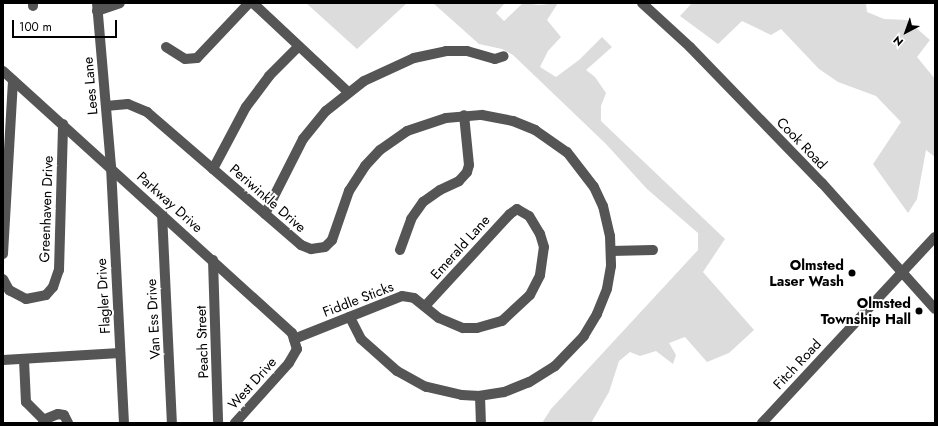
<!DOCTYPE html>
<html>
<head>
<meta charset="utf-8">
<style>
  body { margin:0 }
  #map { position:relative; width:938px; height:426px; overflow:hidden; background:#fff; font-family:Jost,sans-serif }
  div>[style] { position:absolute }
  .green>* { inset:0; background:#dcdcdc }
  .minor>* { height:10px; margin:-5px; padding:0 5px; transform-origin:5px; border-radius:5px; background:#555 }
  .dots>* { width:11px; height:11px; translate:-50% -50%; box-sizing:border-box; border:2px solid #fff; border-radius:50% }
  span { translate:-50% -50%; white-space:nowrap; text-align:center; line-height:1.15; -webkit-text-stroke:4px #fff; paint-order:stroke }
  .street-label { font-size:14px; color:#000 }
  .poi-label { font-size:14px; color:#000; font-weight:700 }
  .right { translate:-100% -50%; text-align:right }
  .frame { position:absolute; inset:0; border:4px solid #000; pointer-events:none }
  .north { position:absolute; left:886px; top:12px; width:40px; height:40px; -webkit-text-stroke:3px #fff; paint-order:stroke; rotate:221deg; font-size:11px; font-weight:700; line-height:16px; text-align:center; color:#000 }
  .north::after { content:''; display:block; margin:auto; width:14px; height:18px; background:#000; clip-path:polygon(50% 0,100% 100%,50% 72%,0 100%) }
  .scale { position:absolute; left:12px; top:20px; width:105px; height:18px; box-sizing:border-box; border:2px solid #000; border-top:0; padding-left:5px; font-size:12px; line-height:14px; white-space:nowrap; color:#000; -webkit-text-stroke:3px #fff; paint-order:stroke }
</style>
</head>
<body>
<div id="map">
  <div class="green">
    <i style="clip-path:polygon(306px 3px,407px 3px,357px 49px)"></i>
    <i style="clip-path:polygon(433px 3px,505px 3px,496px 13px,504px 21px,523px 3px,539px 5px,558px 3px,547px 20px,561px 37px,548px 51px,540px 67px,556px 77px,579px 60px,602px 37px,612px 47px,586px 70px,595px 77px,606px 93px,601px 106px,601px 121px,725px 239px,703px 272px,754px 330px,729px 353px,707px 362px,685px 337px,669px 343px,676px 355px,673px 364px,656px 351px,640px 356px,630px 352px,619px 361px,609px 392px,591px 423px,542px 423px,551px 409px,698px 250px,698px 233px,647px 189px,606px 144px,513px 55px,502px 49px,479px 44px)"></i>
    <i style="clip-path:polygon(692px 3px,866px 3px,867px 12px,884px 19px,907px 20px,930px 40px,917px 57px,935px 79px,935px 157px,926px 150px,917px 199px,908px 213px,873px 164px,901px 122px,876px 96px,838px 82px,819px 69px,781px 29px,771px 35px,742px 21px,718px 44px,680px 16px)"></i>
  </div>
  <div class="minor">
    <i style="left:97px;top:3px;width:165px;rotate:85.1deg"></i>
    <i style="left:111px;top:167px;width:256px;rotate:87.1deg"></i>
    <i style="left:253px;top:3px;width:130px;rotate:43.1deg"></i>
    <i style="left:642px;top:3px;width:65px;rotate:42.5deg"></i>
    <i style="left:690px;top:47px;width:190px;rotate:45.9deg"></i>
    <i style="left:822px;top:183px;width:169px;rotate:48.1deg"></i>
    <i style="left:33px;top:6px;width:3px;rotate:-90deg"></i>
    <i style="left:97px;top:11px;width:24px;rotate:-19deg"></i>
    <i style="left:166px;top:47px;width:22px;rotate:32deg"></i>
    <i style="left:185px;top:59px;width:12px;rotate:-5deg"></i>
    <i style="left:197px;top:58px;width:76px;rotate:-46.6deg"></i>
    <i style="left:3px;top:71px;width:390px;rotate:42.2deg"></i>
    <i style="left:292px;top:333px;width:17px;rotate:73deg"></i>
    <i style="left:297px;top:349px;width:16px;rotate:120deg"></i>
    <i style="left:289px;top:363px;width:81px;rotate:132deg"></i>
    <i style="left:106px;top:106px;width:22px;rotate:-5deg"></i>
    <i style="left:128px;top:104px;width:21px;rotate:23deg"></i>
    <i style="left:147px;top:112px;width:203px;rotate:40.8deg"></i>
    <i style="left:301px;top:245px;width:11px;rotate:22deg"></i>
    <i style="left:311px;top:249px;width:14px;rotate:-8deg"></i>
    <i style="left:325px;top:247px;width:10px;rotate:-45deg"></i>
    <i style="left:332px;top:240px;width:52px;rotate:-70.9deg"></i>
    <i style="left:349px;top:191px;width:30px;rotate:-57deg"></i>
    <i style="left:365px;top:166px;width:22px;rotate:-47deg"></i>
    <i style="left:380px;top:150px;width:33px;rotate:-35deg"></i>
    <i style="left:407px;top:131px;width:41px;rotate:-18.4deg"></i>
    <i style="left:446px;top:118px;width:36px;rotate:-5deg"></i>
    <i style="left:482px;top:115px;width:32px;rotate:11deg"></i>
    <i style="left:513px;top:121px;width:24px;rotate:22deg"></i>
    <i style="left:535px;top:130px;width:39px;rotate:35deg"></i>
    <i style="left:567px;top:152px;width:44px;rotate:52.4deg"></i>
    <i style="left:594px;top:187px;width:21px;rotate:65deg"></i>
    <i style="left:603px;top:206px;width:31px;rotate:77deg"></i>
    <i style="left:610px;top:236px;width:30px;rotate:88deg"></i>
    <i style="left:611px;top:266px;width:23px;rotate:100deg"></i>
    <i style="left:607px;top:289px;width:27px;rotate:112deg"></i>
    <i style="left:597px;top:314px;width:26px;rotate:121deg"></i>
    <i style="left:584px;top:336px;width:42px;rotate:134deg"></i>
    <i style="left:555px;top:366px;width:31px;rotate:148deg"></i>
    <i style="left:529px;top:382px;width:27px;rotate:158deg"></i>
    <i style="left:504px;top:392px;width:24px;rotate:171deg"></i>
    <i style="left:480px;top:396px;width:18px;rotate:-177deg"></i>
    <i style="left:462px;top:395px;width:37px;rotate:-167deg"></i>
    <i style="left:426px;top:387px;width:33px;rotate:-151deg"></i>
    <i style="left:397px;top:371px;width:48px;rotate:-138.4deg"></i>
    <i style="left:361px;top:339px;width:25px;rotate:-117deg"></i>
    <i style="left:213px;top:169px;width:70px;rotate:-62deg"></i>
    <i style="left:246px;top:107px;width:39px;rotate:-53deg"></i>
    <i style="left:269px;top:76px;width:42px;rotate:-45deg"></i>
    <i style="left:162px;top:213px;width:210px;rotate:87.3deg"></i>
    <i style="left:265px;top:214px;width:84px;rotate:-63.1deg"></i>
    <i style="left:303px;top:139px;width:36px;rotate:-51deg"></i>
    <i style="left:326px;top:111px;width:48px;rotate:-38.3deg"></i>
    <i style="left:364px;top:81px;width:55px;rotate:-24.7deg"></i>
    <i style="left:414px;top:58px;width:33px;rotate:-12deg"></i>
    <i style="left:446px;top:51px;width:21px"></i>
    <i style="left:467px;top:51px;width:29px;rotate:16deg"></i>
    <i style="left:495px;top:59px;width:9px;rotate:-18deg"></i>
    <i style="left:400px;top:250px;width:33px;rotate:-70deg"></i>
    <i style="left:411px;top:219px;width:21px;rotate:-55deg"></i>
    <i style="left:423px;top:202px;width:21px;rotate:-35deg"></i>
    <i style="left:440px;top:190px;width:21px;rotate:-25deg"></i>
    <i style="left:459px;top:181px;width:12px;rotate:-48deg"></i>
    <i style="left:467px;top:172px;width:7px;rotate:-74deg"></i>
    <i style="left:469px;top:165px;width:50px;rotate:-95.7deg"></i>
    <i style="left:611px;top:251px;width:42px;rotate:-1.4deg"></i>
    <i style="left:3px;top:254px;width:174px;rotate:-86.7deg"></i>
    <i style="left:213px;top:260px;width:163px;rotate:88.2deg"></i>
    <i style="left:3px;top:279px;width:13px;rotate:61deg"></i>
    <i style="left:9px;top:290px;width:19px;rotate:28deg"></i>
    <i style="left:26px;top:299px;width:20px;rotate:-11deg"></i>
    <i style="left:46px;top:295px;width:11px;rotate:-49deg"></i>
    <i style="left:53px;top:287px;width:18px;rotate:-71deg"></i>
    <i style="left:59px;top:270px;width:146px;rotate:-88.4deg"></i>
    <i style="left:294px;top:339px;width:116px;rotate:-21.7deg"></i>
    <i style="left:402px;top:296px;width:12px;rotate:9deg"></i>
    <i style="left:414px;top:298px;width:32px;rotate:39deg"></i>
    <i style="left:439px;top:318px;width:26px;rotate:23deg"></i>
    <i style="left:463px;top:328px;width:14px"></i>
    <i style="left:477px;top:328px;width:26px;rotate:-16deg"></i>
    <i style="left:502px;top:321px;width:38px;rotate:-43deg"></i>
    <i style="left:530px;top:295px;width:22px;rotate:-63deg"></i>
    <i style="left:540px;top:275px;width:28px;rotate:-82deg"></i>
    <i style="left:544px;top:247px;width:14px;rotate:-107deg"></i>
    <i style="left:540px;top:234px;width:21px;rotate:-121deg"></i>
    <i style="left:529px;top:216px;width:14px;rotate:-150deg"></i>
    <i style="left:517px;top:209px;width:9px;rotate:144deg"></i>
    <i style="left:510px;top:214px;width:125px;rotate:132.7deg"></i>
    <i style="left:3px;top:360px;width:117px;rotate:-3.4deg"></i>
    <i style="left:24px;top:360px;width:42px;rotate:87.3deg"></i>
    <i style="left:26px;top:402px;width:30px;rotate:45deg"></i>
    <i style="left:480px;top:396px;width:27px;rotate:88deg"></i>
    <i style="left:43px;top:420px;width:16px;rotate:-22deg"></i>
    <i style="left:58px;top:414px;width:6px;rotate:9deg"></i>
    <i style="left:64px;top:415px;width:9px;rotate:63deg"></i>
    <i style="left:762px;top:423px;width:254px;rotate:-47.1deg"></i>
  </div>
  <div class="dots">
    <i style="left:852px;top:273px;background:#000"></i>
    <i style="left:919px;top:311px;background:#000"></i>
  </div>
  <div class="street-label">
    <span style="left:90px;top:86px;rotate:-95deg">Lees Lane</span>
    <span style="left:802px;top:143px;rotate:46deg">Cook Road</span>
    <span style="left:268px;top:198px;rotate:41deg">Periwinkle Drive</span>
    <span style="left:170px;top:202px;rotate:42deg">Parkway Drive</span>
    <span style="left:46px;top:209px;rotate:-88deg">Greenhaven Drive</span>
    <span style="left:460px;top:247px;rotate:-48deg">Emerald Lane</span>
    <span style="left:103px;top:296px;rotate:-93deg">Flagler Drive</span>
    <span style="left:358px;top:299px;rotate:-21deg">Fiddle Sticks</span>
    <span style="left:153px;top:319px;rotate:-93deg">Van Ess Drive</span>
    <span style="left:202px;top:342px;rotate:-92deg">Peach Street</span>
    <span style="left:797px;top:364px;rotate:-47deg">Fitch Road</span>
    <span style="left:252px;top:383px;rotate:-48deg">West Drive</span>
  </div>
  <div class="poi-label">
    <span class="right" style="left:844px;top:273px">Olmsted<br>Laser Wash</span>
    <span class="right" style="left:911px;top:311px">Olmsted<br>Township Hall</span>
  </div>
  <div class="frame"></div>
  <div class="north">N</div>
  <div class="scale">100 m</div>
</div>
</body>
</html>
